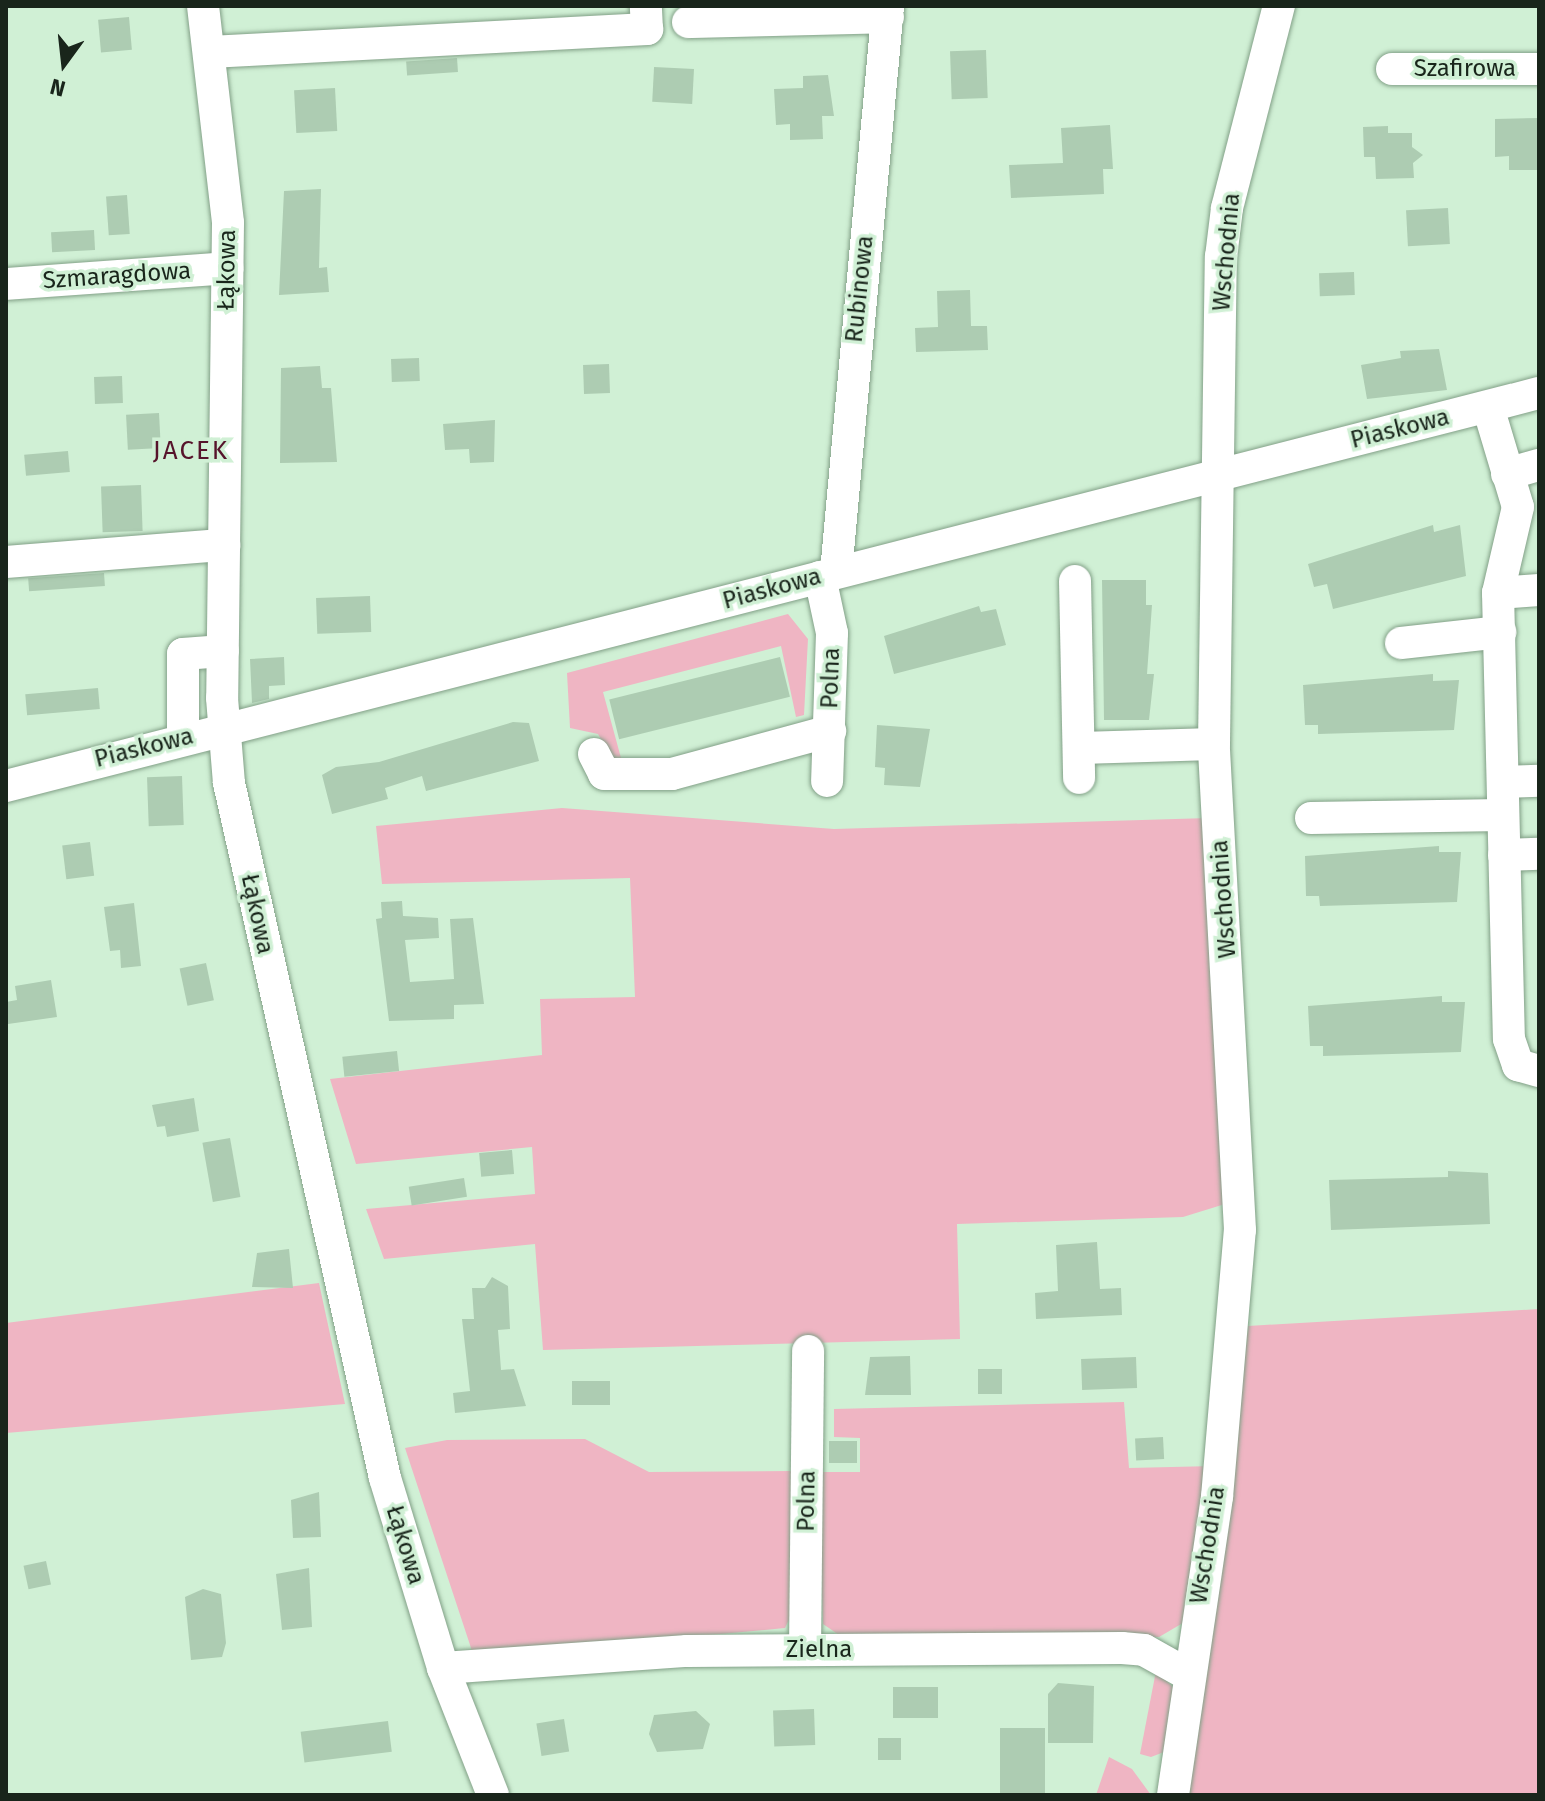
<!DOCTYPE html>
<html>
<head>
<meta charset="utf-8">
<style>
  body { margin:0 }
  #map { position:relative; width:1545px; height:1801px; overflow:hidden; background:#d0f0d5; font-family:"Fira Sans",sans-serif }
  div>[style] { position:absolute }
  .green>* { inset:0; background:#efb5c3 }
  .building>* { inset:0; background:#adccb2; transform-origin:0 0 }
  .roads { filter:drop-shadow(0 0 2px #82a087) drop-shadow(0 0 2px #82a087) }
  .minor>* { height:32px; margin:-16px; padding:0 16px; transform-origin:16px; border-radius:16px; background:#fff }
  span { translate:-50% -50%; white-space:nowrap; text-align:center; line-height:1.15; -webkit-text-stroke:7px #d0f0d5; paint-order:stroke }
  .street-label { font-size:24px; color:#19251b }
  .neighbourhood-label { font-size:26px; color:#56132b; letter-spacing:2px }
  .frame { position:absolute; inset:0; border:8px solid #19251b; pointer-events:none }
  .north { position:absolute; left:24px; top:24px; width:80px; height:80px; -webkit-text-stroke:6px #d0f0d5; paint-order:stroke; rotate:195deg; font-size:22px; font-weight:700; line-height:32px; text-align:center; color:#19251b }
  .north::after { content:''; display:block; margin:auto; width:28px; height:36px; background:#19251b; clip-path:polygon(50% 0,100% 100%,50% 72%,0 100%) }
</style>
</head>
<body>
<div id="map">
  <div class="green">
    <i style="clip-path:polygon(788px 614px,808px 639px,804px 715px,796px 717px,781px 646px,603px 692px,621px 758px,612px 759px,598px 734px,570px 728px,567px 673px)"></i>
    <i style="clip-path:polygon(562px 808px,834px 829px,1209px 818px,1225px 1204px,1183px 1217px,957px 1224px,960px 1339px,543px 1350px,535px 1244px,384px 1259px,366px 1209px,535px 1194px,532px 1147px,356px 1164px,330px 1079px,542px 1055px,540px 999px,635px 997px,630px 878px,382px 884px,376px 826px)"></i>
    <i style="clip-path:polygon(319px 1283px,345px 1404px,6px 1433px,6px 1323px)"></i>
    <i style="clip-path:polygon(1539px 1309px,1539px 1795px,1187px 1795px,1231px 1501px,1248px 1326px)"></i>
    <i style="clip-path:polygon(1124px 1402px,1129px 1468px,1214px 1466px,1188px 1620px,1159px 1637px,842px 1637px,823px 1624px,818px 1472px,860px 1472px,860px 1438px,834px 1437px,834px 1409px)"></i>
    <i style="clip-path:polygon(585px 1439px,649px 1472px,793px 1471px,799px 1599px,785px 1628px,474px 1657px,405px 1448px,447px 1440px)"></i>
    <i style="clip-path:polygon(1156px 1671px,1175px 1689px,1164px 1752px,1151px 1757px,1140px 1754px)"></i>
    <i style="clip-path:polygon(1109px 1757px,1132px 1769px,1151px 1795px,1096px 1795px)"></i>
  </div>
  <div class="building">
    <i style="left:129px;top:17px;width:33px;height:31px;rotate:85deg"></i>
    <i style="left:986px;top:50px;width:48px;height:36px;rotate:88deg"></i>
    <i style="left:457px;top:58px;width:14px;height:51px;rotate:86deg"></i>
    <i style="left:694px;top:69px;width:35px;height:40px;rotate:93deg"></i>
    <i style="clip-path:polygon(828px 75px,834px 116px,822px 116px,823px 139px,790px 140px,790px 124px,776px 125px,774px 89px,803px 88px,803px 76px)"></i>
    <i style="left:335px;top:88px;width:43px;height:41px;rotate:87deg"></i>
    <i style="clip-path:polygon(1539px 118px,1539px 170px,1509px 170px,1509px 156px,1495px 157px,1495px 119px)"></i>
    <i style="clip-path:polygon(1110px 125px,1113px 169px,1103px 169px,1104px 194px,1011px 198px,1009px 165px,1063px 163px,1061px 128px)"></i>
    <i style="clip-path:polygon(1388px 126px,1388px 133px,1412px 133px,1412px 147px,1423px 155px,1413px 163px,1414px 178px,1376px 179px,1375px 157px,1364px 157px,1363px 127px)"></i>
    <i style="clip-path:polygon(321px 189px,319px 268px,327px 267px,329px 292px,279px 295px,284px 191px)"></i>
    <i style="left:127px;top:195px;width:39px;height:21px;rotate:86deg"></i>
    <i style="left:1448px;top:208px;width:36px;height:42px;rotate:87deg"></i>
    <i style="left:94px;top:230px;width:20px;height:43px;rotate:87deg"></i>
    <i style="left:1354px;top:272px;width:23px;height:35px;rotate:88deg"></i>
    <i style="clip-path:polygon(970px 290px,971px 326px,987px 326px,988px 350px,916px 352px,915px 328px,938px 327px,937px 291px)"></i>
    <i style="clip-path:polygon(1439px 349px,1447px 390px,1367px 399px,1361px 365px,1401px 358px,1400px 351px)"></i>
    <i style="left:419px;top:358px;width:23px;height:28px;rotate:88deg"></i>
    <i style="left:609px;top:364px;width:29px;height:26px;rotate:88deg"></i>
    <i style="clip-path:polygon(320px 366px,322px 388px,331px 388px,337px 462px,280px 463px,281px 368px)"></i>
    <i style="left:122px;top:376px;width:27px;height:28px;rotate:88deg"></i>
    <i style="left:159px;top:413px;width:35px;height:33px;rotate:87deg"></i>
    <i style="clip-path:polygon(495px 420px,494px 462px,470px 463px,469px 449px,445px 450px,443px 424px)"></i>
    <i style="left:68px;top:451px;width:21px;height:44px;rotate:85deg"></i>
    <i style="left:141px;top:485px;width:46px;height:40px;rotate:88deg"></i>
    <i style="clip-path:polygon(1433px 525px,1434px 532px,1460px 525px,1466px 576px,1333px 609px,1327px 584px,1314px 587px,1308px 564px)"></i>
    <i style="left:104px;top:573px;width:13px;height:76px;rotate:86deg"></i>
    <i style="clip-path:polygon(1102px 580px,1146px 580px,1146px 605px,1152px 605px,1147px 674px,1154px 674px,1149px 720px,1104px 720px)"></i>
    <i style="left:370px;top:596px;width:36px;height:54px;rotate:88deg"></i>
    <i style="clip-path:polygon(979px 606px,981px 612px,996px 609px,1006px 645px,894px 674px,884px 636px)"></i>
    <i style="clip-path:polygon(284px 657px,285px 685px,269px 686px,269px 699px,252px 703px,250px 659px)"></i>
    <i style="left:780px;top:657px;width:41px;height:176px;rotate:76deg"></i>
    <i style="clip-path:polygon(1433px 674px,1433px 681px,1459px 680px,1454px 730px,1318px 734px,1318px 725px,1305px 725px,1303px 685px)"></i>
    <i style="left:98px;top:688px;width:21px;height:73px;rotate:85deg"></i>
    <i style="clip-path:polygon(513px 722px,529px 723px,539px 761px,426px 791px,422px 776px,385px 788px,388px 799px,332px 814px,322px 775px,336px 767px,379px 762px)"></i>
    <i style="clip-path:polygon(877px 725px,930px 729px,920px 787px,884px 785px,885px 768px,875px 767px)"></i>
    <i style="left:182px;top:776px;width:49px;height:35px;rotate:88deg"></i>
    <i style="left:90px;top:842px;width:34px;height:28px;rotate:83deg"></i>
    <i style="clip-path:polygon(1439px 846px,1439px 852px,1461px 852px,1457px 902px,1320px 906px,1319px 896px,1306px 896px,1305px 856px)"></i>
    <i style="clip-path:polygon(402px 901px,403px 916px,438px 918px,439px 938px,405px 940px,410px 982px,454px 979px,450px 919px,473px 918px,484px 1004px,454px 1005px,454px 1019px,389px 1021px,376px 919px,382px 918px,381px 902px)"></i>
    <i style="clip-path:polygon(134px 903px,141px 966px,121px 968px,120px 950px,110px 951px,104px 907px)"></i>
    <i style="left:206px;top:963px;width:38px;height:27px;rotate:78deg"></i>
    <i style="clip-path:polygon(51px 980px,57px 1017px,8px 1024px,6px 1002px,17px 1000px,15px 986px)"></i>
    <i style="clip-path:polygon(1442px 996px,1442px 1002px,1465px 1002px,1461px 1052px,1323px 1056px,1323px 1046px,1310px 1046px,1308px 1006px)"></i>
    <i style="left:397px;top:1051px;width:20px;height:55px;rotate:84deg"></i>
    <i style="clip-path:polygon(194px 1098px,199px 1131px,167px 1137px,165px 1126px,157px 1127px,152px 1105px)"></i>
    <i style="left:230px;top:1138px;width:60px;height:28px;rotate:80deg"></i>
    <i style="left:512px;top:1150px;width:24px;height:33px;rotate:85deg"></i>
    <i style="clip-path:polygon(1448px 1171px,1488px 1173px,1490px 1224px,1331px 1230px,1329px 1180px,1448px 1177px)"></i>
    <i style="left:464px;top:1178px;width:19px;height:56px;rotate:81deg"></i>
    <i style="clip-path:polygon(1097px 1242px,1100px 1289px,1121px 1288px,1122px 1315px,1036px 1319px,1035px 1293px,1058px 1291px,1056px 1245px)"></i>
    <i style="clip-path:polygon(289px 1249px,293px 1288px,252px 1287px,257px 1253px)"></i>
    <i style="clip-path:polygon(492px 1277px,508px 1286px,510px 1329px,498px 1330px,501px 1370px,514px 1369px,526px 1406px,455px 1413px,453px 1393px,470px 1391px,462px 1319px,474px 1319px,472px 1288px,485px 1288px)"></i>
    <i style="clip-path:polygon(910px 1356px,911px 1395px,865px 1395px,870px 1357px)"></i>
    <i style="left:1136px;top:1357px;width:31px;height:55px;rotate:88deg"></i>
    <i style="left:1002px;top:1369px;width:25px;height:24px;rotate:90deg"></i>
    <i style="left:572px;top:1381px;width:38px;height:24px"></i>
    <i style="left:1163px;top:1437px;width:22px;height:28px;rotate:87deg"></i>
    <i style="left:829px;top:1441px;width:28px;height:22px"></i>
    <i style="clip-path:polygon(319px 1492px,321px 1537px,293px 1538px,291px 1500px)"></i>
    <i style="left:46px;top:1561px;width:24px;height:23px;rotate:78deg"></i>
    <i style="clip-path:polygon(309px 1568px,312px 1627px,282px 1630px,276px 1574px)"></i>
    <i style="clip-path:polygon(203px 1589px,221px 1594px,226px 1643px,222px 1657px,191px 1660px,185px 1597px)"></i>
    <i style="clip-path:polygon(1058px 1683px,1094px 1686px,1093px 1743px,1048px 1743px,1048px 1694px)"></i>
    <i style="left:938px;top:1687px;width:31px;height:45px;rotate:90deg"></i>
    <i style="left:814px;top:1709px;width:36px;height:41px;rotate:88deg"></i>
    <i style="clip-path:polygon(696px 1711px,710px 1724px,703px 1749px,657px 1752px,649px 1734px,654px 1715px)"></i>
    <i style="left:564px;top:1719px;width:33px;height:28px;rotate:81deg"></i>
    <i style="left:388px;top:1721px;width:31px;height:88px;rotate:83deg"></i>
    <i style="left:1000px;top:1728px;width:45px;height:67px"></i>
    <i style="left:878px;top:1738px;width:23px;height:22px"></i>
  </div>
  <div class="roads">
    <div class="minor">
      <i style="left:203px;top:6px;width:218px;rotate:83.4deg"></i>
      <i style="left:228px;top:223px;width:475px;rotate:90.7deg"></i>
      <i style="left:222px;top:698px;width:85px;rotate:85.3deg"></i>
      <i style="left:229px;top:783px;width:712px;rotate:77.35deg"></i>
      <i style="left:385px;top:1478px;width:199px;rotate:73deg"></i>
      <i style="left:443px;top:1668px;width:136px;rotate:68.5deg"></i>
      <i style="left:688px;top:22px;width:200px;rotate:-1.4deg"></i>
      <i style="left:210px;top:52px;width:438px;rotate:-3deg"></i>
      <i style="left:647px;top:29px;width:22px;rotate:-93deg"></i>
      <i style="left:1392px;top:69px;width:147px"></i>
      <i style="left:6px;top:284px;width:222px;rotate:-4.1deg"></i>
      <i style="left:1488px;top:407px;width:104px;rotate:73.3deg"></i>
      <i style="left:1518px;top:507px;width:88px;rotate:103.1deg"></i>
      <i style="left:1498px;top:593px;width:446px;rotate:88.6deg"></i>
      <i style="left:1509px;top:1039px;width:28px;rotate:71deg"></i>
      <i style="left:1518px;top:1065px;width:22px;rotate:16deg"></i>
      <i style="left:1507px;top:474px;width:33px;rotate:-16deg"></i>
      <i style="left:6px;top:562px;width:219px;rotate:-4.5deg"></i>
      <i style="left:836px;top:572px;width:568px;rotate:-84.75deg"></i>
      <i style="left:820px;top:577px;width:57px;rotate:77.9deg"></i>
      <i style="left:832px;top:633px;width:148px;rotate:91.9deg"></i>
      <i style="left:1075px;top:581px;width:197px;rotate:88.8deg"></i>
      <i style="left:1498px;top:593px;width:41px;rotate:-4.2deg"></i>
      <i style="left:1401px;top:643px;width:100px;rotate:-6.3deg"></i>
      <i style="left:183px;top:737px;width:83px;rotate:-90deg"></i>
      <i style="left:183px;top:654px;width:40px;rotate:-4.3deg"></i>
      <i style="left:1080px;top:748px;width:134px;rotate:-1.7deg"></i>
      <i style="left:594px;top:754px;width:22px;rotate:63deg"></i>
      <i style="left:604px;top:774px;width:68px"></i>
      <i style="left:672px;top:774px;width:164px;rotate:-15.2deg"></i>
      <i style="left:1503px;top:782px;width:36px;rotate:-2deg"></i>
      <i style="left:6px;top:786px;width:1583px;rotate:-14.38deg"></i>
      <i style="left:1311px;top:818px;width:192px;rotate:-0.9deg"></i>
      <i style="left:1504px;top:855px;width:35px;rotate:-2deg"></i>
      <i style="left:805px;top:1650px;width:299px;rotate:-89.4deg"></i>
      <i style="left:443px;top:1668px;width:245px;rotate:-4deg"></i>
      <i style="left:687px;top:1651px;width:435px;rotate:-0.4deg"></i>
      <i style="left:1122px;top:1648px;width:22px;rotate:5deg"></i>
      <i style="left:1144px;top:1650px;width:49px;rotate:29.2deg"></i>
      <i style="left:1173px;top:1795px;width:301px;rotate:-81.6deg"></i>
      <i style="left:1217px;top:1497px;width:268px;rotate:-85.1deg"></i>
      <i style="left:1240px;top:1230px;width:487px;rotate:-93.1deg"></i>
      <i style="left:1214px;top:744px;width:487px;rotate:-89.2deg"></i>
      <i style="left:1221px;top:257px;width:49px;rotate:-83deg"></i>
      <i style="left:1227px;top:208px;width:209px;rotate:-75.6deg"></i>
    </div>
  </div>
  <div class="street-label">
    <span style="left:1465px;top:69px">Szafirowa</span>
    <span style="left:1227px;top:252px;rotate:-85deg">Wschodnia</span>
    <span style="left:227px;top:270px;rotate:-89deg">Łąkowa</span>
    <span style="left:117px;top:276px;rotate:-4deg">Szmaragdowa</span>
    <span style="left:860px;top:289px;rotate:-84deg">Rubinowa</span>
    <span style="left:1400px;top:429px;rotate:-14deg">Piaskowa</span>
    <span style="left:772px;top:589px;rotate:-15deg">Piaskowa</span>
    <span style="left:831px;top:678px;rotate:-88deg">Polna</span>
    <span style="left:144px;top:748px;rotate:-14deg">Piaskowa</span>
    <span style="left:1224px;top:899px;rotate:-94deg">Wschodnia</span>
    <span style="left:257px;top:914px;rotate:78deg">Łąkowa</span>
    <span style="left:807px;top:1501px;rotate:-89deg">Polna</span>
    <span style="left:405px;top:1545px;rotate:73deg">Łąkowa</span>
    <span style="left:1208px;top:1545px;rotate:-81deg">Wschodnia</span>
    <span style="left:819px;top:1650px">Zielna</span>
  </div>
  <div class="neighbourhood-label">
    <span style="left:191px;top:451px">JACEK</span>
  </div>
  <div class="frame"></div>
  <div class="north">N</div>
</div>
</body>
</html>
